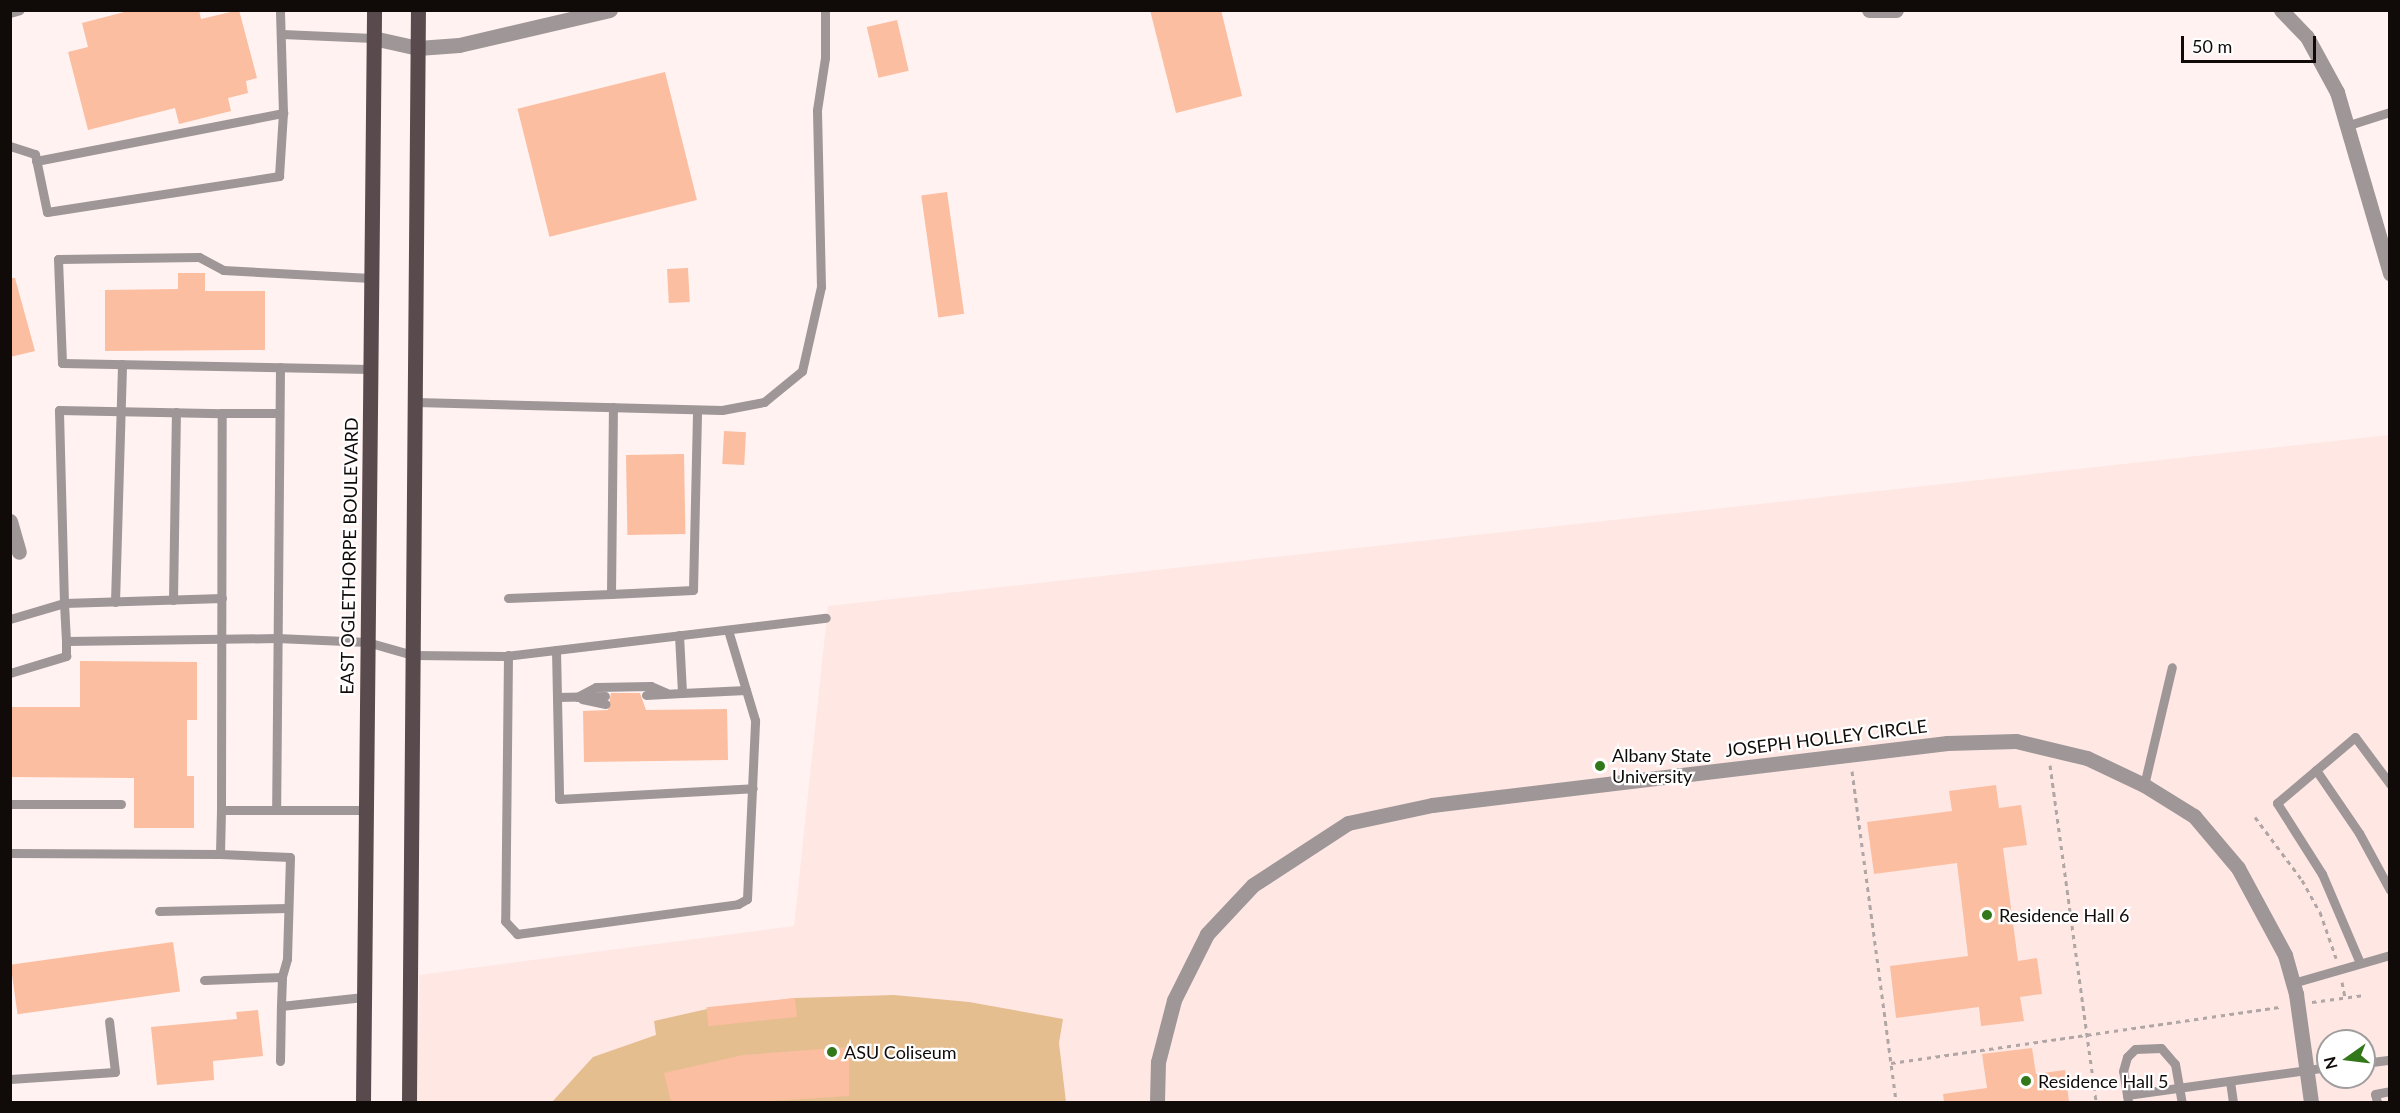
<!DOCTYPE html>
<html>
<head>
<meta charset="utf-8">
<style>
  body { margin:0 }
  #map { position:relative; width:2400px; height:1113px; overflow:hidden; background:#fff2f1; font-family:Lato,sans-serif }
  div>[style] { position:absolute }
  .built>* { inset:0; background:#ffe7e4 }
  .green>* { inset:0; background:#e5be90 }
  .building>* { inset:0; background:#fbbea0; transform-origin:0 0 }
  .path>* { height:3px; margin-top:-1.5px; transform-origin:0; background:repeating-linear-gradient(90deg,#b0a6a5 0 4.5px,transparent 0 9px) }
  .service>* { height:9px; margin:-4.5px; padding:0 4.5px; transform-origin:4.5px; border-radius:4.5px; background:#9f9698 }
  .minor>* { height:15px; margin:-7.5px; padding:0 7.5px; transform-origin:7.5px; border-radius:7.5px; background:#9f9698 }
  .primary>* { height:15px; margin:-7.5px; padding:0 7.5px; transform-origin:7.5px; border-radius:7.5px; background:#584a4d }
  .dots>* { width:16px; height:16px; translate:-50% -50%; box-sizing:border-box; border:3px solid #fff; border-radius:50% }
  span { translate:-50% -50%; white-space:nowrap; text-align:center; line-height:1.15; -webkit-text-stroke:4.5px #fff; paint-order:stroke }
  .street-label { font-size:18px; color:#100a09 }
  .poi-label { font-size:18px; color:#100a09 }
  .left { translate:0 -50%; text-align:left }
  .frame { position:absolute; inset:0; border:12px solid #100a09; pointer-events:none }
  .north { position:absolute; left:2316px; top:1029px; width:60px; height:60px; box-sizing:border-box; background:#fff; border:2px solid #9f9d9d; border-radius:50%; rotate:256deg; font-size:16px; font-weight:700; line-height:24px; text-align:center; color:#100a09 }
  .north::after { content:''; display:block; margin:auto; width:21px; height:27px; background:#327719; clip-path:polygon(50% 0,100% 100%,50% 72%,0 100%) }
  .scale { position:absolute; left:2181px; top:36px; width:135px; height:27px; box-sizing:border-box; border:3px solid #100a09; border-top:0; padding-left:8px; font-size:18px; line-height:21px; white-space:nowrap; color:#100a09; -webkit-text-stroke:4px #fff; paint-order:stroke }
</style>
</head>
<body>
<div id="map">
  <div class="built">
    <i style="clip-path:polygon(evenodd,2389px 435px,2389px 1102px,417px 1102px,419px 975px,794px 926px,828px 606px,2389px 435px,2328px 1041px,2364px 1041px,2364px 1077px,2328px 1077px,2328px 1041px)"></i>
  </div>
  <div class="green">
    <i style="clip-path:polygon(894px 995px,969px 1002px,1063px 1019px,1059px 1043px,1066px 1102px,552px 1102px,593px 1057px,656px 1035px,654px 1021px,707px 1009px,795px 998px)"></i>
  </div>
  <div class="building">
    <i style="clip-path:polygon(132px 10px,199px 10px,201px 19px,239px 10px,257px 78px,246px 81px,248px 93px,228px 98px,231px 111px,179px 124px,175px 108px,88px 130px,68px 52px,88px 47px,82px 23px)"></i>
    <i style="clip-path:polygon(1150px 10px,1221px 10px,1242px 96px,1176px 113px)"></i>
    <i style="left:897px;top:20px;width:52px;height:31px;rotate:77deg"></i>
    <i style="left:665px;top:72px;width:132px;height:152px;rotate:76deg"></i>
    <i style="left:947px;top:192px;width:123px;height:26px;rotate:82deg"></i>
    <i style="left:688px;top:268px;width:34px;height:21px;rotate:87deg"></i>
    <i style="clip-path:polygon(178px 273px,205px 273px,205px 291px,265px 291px,265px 350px,105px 351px,105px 290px,178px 289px)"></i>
    <i style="clip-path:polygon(10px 278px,15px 278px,35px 351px,10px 357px)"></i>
    <i style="left:724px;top:431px;width:22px;height:33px;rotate:3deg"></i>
    <i style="left:684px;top:454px;width:80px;height:58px;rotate:89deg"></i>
    <i style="clip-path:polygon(80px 661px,197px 662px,197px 720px,187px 720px,187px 776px,194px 776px,194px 828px,134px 828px,134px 778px,10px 777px,10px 707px,80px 707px)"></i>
    <i style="clip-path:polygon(611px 693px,640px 693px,646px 710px,727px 709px,728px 760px,584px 762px,583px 711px,608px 710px)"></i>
    <i style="clip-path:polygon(1996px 785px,1999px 808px,2021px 805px,2027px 845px,2003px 848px,2018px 961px,2037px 958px,2042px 994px,2020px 997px,2024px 1021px,1981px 1026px,1979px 1007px,1896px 1018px,1890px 966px,1968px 956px,1957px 863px,1874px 874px,1867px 822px,1952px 811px,1949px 791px)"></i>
    <i style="left:173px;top:942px;width:50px;height:164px;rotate:82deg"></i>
    <i style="left:795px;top:998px;width:19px;height:89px;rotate:84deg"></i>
    <i style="clip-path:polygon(258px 1010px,263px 1056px,213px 1061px,214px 1080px,157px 1085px,151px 1027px,237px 1019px,236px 1012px)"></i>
    <i style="clip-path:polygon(849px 1047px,849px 1096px,754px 1102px,671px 1102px,664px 1073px,743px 1055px)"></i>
    <i style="clip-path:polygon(2032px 1048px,2036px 1074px,2065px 1070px,2069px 1102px,1944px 1102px,1943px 1094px,1987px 1088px,1982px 1054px)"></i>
  </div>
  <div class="path">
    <i style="left:2050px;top:765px;width:340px;rotate:82.2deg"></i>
    <i style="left:1852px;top:771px;width:334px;rotate:82.4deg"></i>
    <i style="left:2255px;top:817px;width:79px;rotate:53.3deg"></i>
    <i style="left:2302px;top:880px;width:37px;rotate:61deg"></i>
    <i style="left:2320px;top:912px;width:49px;rotate:70.8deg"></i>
    <i style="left:2342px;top:982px;width:15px;rotate:79deg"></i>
    <i style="left:2312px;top:1002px;width:53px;rotate:-7.5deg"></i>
    <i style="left:1891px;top:1063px;width:394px;rotate:-8.2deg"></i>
  </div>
  <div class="service">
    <i style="left:10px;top:13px;width:10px;rotate:-17deg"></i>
    <i style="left:282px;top:34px;width:91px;rotate:2.5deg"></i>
    <i style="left:2346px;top:126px;width:46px;rotate:-17.7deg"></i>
    <i style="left:10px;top:146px;width:26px;rotate:18deg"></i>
    <i style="left:35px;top:154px;width:59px;rotate:78.3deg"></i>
    <i style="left:47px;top:212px;width:235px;rotate:-8.8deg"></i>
    <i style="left:279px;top:176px;width:63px;rotate:-86.4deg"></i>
    <i style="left:283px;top:113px;width:103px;rotate:-91.7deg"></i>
    <i style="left:36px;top:161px;width:252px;rotate:-11deg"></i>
    <i style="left:280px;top:367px;width:443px;rotate:90.5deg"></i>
    <i style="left:276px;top:810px;width:89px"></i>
    <i style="left:370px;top:369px;width:308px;rotate:-178.9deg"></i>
    <i style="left:62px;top:363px;width:104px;rotate:-92.2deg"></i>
    <i style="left:58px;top:259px;width:141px;rotate:-0.8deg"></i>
    <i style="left:199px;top:257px;width:27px;rotate:28deg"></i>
    <i style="left:223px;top:270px;width:148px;rotate:3.1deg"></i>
    <i style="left:416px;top:402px;width:306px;rotate:1.5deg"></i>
    <i style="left:722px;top:410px;width:43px;rotate:-10.8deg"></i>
    <i style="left:764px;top:402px;width:49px;rotate:-39.2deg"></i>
    <i style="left:802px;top:371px;width:86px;rotate:-77.3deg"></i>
    <i style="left:821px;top:287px;width:177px;rotate:-91.3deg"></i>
    <i style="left:817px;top:110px;width:53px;rotate:-81.3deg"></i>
    <i style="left:825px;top:58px;width:48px;rotate:-90deg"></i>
    <i style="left:611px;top:594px;width:82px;rotate:-2.8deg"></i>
    <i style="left:693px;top:590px;width:180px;rotate:-88.7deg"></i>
    <i style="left:222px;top:598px;width:158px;rotate:178.2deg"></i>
    <i style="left:64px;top:603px;width:193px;rotate:-91.5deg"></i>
    <i style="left:59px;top:410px;width:163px;rotate:1.1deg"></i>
    <i style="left:508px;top:598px;width:103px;rotate:-2.2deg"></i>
    <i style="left:611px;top:594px;width:187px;rotate:-89.4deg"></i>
    <i style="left:173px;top:600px;width:188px;rotate:-89.1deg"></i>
    <i style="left:115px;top:602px;width:238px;rotate:-88.3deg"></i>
    <i style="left:10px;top:619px;width:56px;rotate:-16.5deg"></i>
    <i style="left:64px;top:603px;width:38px;rotate:87deg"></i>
    <i style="left:66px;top:641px;width:211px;rotate:-0.8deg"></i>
    <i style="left:277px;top:638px;width:90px;rotate:2.5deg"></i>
    <i style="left:367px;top:642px;width:48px;rotate:15.8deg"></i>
    <i style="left:413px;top:655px;width:92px;rotate:0.6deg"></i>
    <i style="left:505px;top:656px;width:323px;rotate:-6.8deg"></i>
    <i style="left:679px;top:635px;width:58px;rotate:87deg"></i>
    <i style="left:682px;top:693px;width:64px;rotate:-2.7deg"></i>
    <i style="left:556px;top:650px;width:149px;rotate:88.8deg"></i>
    <i style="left:559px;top:799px;width:194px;rotate:-3.2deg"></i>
    <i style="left:508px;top:655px;width:266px;rotate:90.6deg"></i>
    <i style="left:505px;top:921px;width:18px;rotate:47deg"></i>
    <i style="left:517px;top:934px;width:223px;rotate:-7.7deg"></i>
    <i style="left:738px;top:904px;width:10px;rotate:-29deg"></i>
    <i style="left:747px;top:899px;width:179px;rotate:-87.4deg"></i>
    <i style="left:755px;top:720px;width:94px;rotate:-106.7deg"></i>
    <i style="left:10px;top:673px;width:59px;rotate:-16.9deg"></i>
    <i style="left:66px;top:656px;width:15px;rotate:-90deg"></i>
    <i style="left:646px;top:695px;width:36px;rotate:-3deg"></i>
    <i style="left:557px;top:697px;width:48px;rotate:-1.2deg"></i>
    <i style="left:577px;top:697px;width:21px;rotate:-28deg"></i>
    <i style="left:596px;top:687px;width:55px;rotate:-1deg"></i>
    <i style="left:651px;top:686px;width:17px;rotate:24deg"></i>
    <i style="left:582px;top:699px;width:24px;rotate:12deg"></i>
    <i style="left:2316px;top:770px;width:76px;rotate:55.7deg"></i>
    <i style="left:2359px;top:833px;width:65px;rotate:61.5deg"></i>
    <i style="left:2144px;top:785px;width:121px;rotate:-76.7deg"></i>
    <i style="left:10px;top:804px;width:111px"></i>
    <i style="left:221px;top:810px;width:397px;rotate:-89.9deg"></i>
    <i style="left:222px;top:413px;width:57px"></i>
    <i style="left:10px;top:853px;width:210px;rotate:0.3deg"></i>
    <i style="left:220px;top:854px;width:44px;rotate:-88.7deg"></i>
    <i style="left:221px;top:810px;width:55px"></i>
    <i style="left:220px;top:854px;width:70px;rotate:2.5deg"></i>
    <i style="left:290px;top:857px;width:102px;rotate:91.7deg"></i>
    <i style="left:287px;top:959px;width:19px;rotate:106deg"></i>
    <i style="left:159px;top:911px;width:129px;rotate:-1.3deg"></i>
    <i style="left:2360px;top:963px;width:97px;rotate:-113.1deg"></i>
    <i style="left:2322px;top:874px;width:84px;rotate:-122.4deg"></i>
    <i style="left:2277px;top:803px;width:102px;rotate:-40.2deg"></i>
    <i style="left:2355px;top:737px;width:59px;rotate:53.3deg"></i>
    <i style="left:204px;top:980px;width:78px;rotate:-2.2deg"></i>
    <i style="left:282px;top:977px;width:29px;rotate:92deg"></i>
    <i style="left:281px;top:1006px;width:83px;rotate:-6.2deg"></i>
    <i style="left:2293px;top:983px;width:101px;rotate:-16.1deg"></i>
    <i style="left:280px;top:1061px;width:55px;rotate:-89deg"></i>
    <i style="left:2364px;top:1063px;width:26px;rotate:-7deg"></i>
    <i style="left:10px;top:1079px;width:105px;rotate:-3.8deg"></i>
    <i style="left:115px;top:1072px;width:51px;rotate:-96.7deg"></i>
    <i style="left:2230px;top:1081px;width:21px;rotate:82deg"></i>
    <i style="left:2127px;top:1095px;width:24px;rotate:-99deg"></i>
    <i style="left:2123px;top:1071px;width:15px;rotate:-74deg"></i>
    <i style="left:2127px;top:1057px;width:11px;rotate:-45deg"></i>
    <i style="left:2135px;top:1049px;width:26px;rotate:-2deg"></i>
    <i style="left:2161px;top:1048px;width:21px;rotate:49deg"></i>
    <i style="left:2175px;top:1064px;width:39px;rotate:80deg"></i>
    <i style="left:2128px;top:1102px;width:7px;rotate:-98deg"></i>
    <i style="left:2127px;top:1095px;width:203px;rotate:-7.9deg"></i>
    <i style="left:2377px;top:1102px;width:8px;rotate:-104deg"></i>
    <i style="left:2375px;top:1094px;width:15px;rotate:-11deg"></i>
  </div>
  <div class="minor">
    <i style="left:1869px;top:10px;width:27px"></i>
    <i style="left:2281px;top:10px;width:37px;rotate:46deg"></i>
    <i style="left:2307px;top:37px;width:63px;rotate:61.4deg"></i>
    <i style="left:2337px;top:92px;width:189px;rotate:73.7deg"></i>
    <i style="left:373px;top:38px;width:46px;rotate:12.5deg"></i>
    <i style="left:418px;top:48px;width:41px;rotate:-4.2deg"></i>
    <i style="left:459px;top:45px;width:155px;rotate:-13.1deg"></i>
    <i style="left:10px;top:521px;width:32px;rotate:74deg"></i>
    <i style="left:1157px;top:1102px;width:40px;rotate:-88.6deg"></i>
    <i style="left:1158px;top:1062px;width:64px;rotate:-75.5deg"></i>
    <i style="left:1174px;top:1000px;width:74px;rotate:-63.4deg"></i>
    <i style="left:1207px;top:934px;width:67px;rotate:-46.8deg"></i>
    <i style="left:1253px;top:885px;width:113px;rotate:-33.1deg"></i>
    <i style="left:1348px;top:823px;width:86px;rotate:-12.1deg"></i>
    <i style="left:1432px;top:805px;width:519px;rotate:-6.86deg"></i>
    <i style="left:1947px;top:743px;width:69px;rotate:-1.7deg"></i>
    <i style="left:2016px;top:741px;width:73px;rotate:13.5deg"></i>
    <i style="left:2087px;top:758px;width:63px;rotate:25.3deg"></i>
    <i style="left:2144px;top:785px;width:59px;rotate:31.8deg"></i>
    <i style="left:2194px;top:816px;width:68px;rotate:49.8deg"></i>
    <i style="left:2238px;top:868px;width:99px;rotate:61.6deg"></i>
    <i style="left:2285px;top:955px;width:41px;rotate:74.2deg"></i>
    <i style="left:2296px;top:994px;width:109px;rotate:82.1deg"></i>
  </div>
  <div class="primary">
    <i style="left:363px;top:1102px;width:1092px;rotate:-89.42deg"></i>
    <i style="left:409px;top:1102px;width:1092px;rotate:-89.53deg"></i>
  </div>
  <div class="dots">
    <i style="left:1600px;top:766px;background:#327719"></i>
    <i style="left:1987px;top:915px;background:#327719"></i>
    <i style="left:832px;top:1052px;background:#327719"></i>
    <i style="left:2026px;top:1081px;background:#327719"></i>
  </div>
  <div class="street-label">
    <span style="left:349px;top:556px;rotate:-89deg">EAST OGLETHORPE BOULEVARD</span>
    <span style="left:1826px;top:738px;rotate:-7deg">JOSEPH HOLLEY CIRCLE</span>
  </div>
  <div class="poi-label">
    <span class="left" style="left:1612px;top:766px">Albany State<br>University</span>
    <span class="left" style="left:1999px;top:915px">Residence Hall 6</span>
    <span class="left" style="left:844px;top:1052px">ASU Coliseum</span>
    <span class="left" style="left:2038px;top:1081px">Residence Hall 5</span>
  </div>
  <div class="frame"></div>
  <div class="north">N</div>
  <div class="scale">50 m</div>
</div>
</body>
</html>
